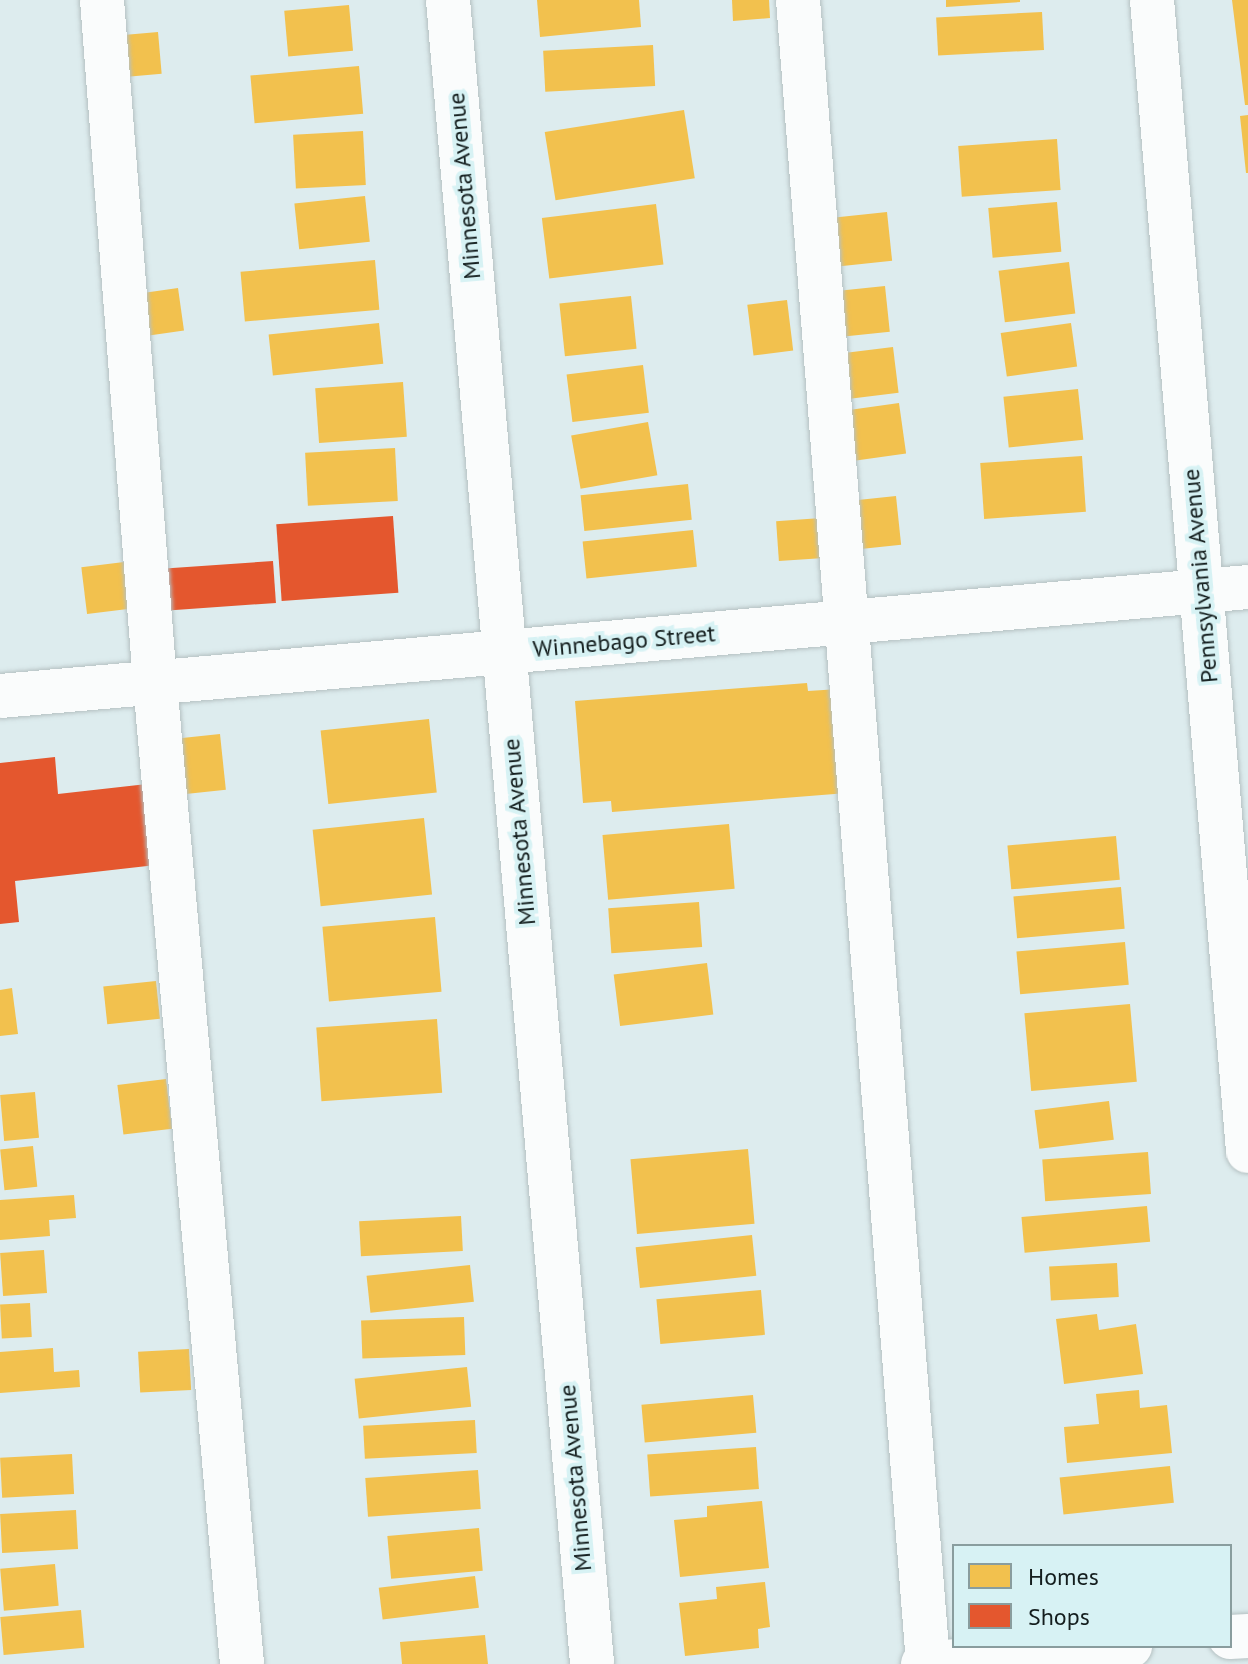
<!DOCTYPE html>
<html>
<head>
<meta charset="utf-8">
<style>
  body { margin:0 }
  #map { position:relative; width:1248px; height:1664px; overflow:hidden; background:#ddecee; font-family:"PT Sans",sans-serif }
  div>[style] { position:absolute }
  .homes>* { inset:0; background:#f2c14e; transform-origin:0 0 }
  .shops>* { inset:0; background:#e4572e; transform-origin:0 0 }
  .roads { filter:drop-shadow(0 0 2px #b5c1c2) drop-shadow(0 0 2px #b5c1c2) }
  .minor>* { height:44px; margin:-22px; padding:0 22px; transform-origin:22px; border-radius:22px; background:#fafcfc }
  span { translate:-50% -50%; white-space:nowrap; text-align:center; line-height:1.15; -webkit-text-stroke:8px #d7f2f4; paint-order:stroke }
  .street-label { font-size:24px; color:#141e1e }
  .legend { position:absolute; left:952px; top:1544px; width:280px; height:104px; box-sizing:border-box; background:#d7f2f4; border:2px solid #899d9e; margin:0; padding:10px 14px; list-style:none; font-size:24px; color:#141e1e }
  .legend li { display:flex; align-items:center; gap:16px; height:40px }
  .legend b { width:40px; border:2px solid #899d9e }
</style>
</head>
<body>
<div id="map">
  <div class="homes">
    <i style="clip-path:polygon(537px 0,639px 0,641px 27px,540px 37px)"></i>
    <i style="clip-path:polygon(732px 0,769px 0,770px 18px,733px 21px)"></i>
    <i style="clip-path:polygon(946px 0,1020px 0,1020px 2px,946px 7px)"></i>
    <i style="clip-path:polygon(1232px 0,1248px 0,1248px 105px,1245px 105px)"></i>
    <i style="left:349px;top:5px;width:46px;height:65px;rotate:85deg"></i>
    <i style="left:1042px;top:12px;width:38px;height:106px;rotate:87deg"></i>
    <i style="left:158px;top:32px;width:42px;height:40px;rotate:85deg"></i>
    <i style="left:653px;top:45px;width:41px;height:110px;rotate:87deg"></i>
    <i style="left:359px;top:66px;width:48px;height:109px;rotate:85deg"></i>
    <i style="left:684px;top:110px;width:69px;height:141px;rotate:81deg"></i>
    <i style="clip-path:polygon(1248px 115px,1248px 173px,1246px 173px,1240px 116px)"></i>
    <i style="left:363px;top:131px;width:54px;height:70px;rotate:87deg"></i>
    <i style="left:1057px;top:139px;width:51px;height:99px;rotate:86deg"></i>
    <i style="left:365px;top:196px;width:46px;height:71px;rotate:84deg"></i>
    <i style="left:1057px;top:202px;width:50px;height:69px;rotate:85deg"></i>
    <i style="left:656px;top:204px;width:61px;height:115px;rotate:83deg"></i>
    <i style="left:887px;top:212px;width:49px;height:57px;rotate:84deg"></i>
    <i style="left:375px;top:260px;width:50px;height:135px;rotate:85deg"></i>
    <i style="left:1069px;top:262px;width:52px;height:71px;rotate:83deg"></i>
    <i style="left:885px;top:286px;width:46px;height:46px;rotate:84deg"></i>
    <i style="left:178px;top:288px;width:43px;height:37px;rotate:82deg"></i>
    <i style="left:631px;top:296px;width:53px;height:72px;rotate:84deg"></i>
    <i style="left:787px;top:300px;width:51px;height:40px;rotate:83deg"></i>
    <i style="left:379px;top:323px;width:41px;height:111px;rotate:84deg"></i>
    <i style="left:1071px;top:323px;width:44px;height:71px;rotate:82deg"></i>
    <i style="left:893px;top:347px;width:46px;height:49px;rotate:83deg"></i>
    <i style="left:643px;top:365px;width:48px;height:77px;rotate:83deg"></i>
    <i style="left:403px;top:382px;width:55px;height:88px;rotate:86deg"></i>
    <i style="left:1078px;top:389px;width:51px;height:75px;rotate:84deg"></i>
    <i style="left:899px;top:403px;width:51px;height:54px;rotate:82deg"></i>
    <i style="left:648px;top:422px;width:54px;height:78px;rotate:80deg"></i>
    <i style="left:395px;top:448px;width:53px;height:90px;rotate:87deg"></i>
    <i style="left:1082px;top:456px;width:56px;height:102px;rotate:86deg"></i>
    <i style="left:688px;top:484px;width:36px;height:108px;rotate:84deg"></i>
    <i style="left:896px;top:496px;width:49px;height:43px;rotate:84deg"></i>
    <i style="left:821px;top:518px;width:40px;height:45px;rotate:86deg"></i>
    <i style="left:693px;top:530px;width:37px;height:111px;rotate:84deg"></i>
    <i style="left:124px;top:562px;width:47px;height:43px;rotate:83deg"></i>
    <i style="clip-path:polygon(807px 683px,808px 691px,839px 689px,847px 793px,612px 812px,611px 801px,583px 803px,575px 701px)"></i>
    <i style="left:429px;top:719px;width:74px;height:109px;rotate:84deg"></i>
    <i style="left:220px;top:734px;width:56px;height:45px;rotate:84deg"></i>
    <i style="left:424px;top:818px;width:77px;height:112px;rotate:84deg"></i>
    <i style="left:729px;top:824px;width:65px;height:127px;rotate:85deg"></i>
    <i style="left:1116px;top:836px;width:44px;height:109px;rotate:85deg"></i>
    <i style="left:1121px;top:887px;width:42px;height:108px;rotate:85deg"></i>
    <i style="left:699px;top:902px;width:45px;height:91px;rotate:86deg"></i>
    <i style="left:435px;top:917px;width:75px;height:113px;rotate:85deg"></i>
    <i style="left:1125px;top:942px;width:43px;height:109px;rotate:85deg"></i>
    <i style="left:707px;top:963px;width:52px;height:94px;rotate:83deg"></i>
    <i style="left:156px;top:981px;width:38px;height:53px;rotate:84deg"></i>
    <i style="clip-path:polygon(12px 988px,18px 1034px,0 1036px,0 990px)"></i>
    <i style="left:1130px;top:1004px;width:78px;height:106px;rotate:85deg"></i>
    <i style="left:437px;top:1019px;width:74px;height:121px;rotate:86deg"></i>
    <i style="left:166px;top:1079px;width:50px;height:49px;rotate:83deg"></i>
    <i style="left:35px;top:1092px;width:46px;height:35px;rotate:85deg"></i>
    <i style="left:1109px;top:1101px;width:39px;height:75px;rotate:83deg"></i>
    <i style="left:33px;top:1146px;width:41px;height:33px;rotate:84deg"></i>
    <i style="left:748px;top:1149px;width:75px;height:118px;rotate:85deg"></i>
    <i style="left:1148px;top:1152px;width:42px;height:106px;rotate:86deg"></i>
    <i style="clip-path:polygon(74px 1195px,76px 1218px,49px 1220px,50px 1236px,0 1240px,0 1200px)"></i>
    <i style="left:1147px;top:1206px;width:36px;height:126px;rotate:85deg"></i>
    <i style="left:461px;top:1216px;width:35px;height:102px;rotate:87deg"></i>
    <i style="left:752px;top:1235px;width:41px;height:117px;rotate:84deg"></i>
    <i style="left:44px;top:1250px;width:43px;height:44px;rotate:86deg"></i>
    <i style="left:1117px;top:1263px;width:34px;height:68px;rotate:87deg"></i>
    <i style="left:470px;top:1265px;width:37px;height:104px;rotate:84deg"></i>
    <i style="left:761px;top:1290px;width:45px;height:105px;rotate:85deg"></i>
    <i style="left:30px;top:1303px;width:34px;height:30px;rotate:87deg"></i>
    <i style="clip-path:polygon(1097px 1314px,1099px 1330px,1136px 1324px,1143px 1374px,1064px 1384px,1056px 1319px)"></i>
    <i style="left:464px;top:1317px;width:38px;height:103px;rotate:88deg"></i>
    <i style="clip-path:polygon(53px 1348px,54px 1372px,79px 1370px,80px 1387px,0 1393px,0 1352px)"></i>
    <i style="left:189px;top:1349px;width:41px;height:51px;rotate:87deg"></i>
    <i style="left:467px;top:1367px;width:40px;height:113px;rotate:84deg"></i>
    <i style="clip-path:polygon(1139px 1390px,1140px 1408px,1167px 1405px,1172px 1453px,1067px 1463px,1064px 1427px,1099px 1424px,1096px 1394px)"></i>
    <i style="left:753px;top:1395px;width:38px;height:112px;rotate:85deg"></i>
    <i style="left:475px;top:1420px;width:33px;height:112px;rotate:87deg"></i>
    <i style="left:756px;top:1447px;width:42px;height:109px;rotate:86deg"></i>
    <i style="left:72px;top:1454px;width:40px;height:72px;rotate:87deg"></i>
    <i style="left:1170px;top:1466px;width:37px;height:111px;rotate:84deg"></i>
    <i style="left:478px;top:1470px;width:39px;height:113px;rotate:86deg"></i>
    <i style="clip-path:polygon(762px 1501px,769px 1568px,680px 1577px,674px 1520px,707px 1517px,707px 1506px)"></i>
    <i style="left:76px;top:1510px;width:39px;height:76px;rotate:87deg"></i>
    <i style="left:479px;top:1528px;width:43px;height:92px;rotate:85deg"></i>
    <i style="left:55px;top:1564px;width:42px;height:55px;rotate:85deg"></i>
    <i style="left:475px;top:1576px;width:32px;height:97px;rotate:83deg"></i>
    <i style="clip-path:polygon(765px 1582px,770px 1627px,758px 1629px,759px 1648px,685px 1656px,679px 1603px,717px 1599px,716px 1587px)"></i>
    <i style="left:81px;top:1610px;width:38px;height:81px;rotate:85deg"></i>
    <i style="clip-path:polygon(485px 1635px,488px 1664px,402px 1664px,400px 1642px)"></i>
  </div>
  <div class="shops">
    <i style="left:393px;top:516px;width:77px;height:117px;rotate:86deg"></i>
    <i style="left:273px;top:561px;width:42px;height:108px;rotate:86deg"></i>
    <i style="clip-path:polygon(55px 757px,58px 794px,147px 784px,156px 865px,15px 881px,19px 922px,0 924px,0 763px)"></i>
  </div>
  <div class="roads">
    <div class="minor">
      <i style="left:102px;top:0;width:685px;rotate:85.56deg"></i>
      <i style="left:155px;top:683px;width:985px;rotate:84.93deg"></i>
      <i style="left:448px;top:0;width:1670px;rotate:85.05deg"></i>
      <i style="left:798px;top:0;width:1669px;rotate:85.53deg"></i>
      <i style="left:1152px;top:0;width:1155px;rotate:85.23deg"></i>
      <i style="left:0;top:696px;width:1253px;rotate:-4.99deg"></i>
      <i style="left:1230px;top:1637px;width:18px;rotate:-3deg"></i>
      <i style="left:923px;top:1664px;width:208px;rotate:-5deg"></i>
    </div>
  </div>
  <div class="street-label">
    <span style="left:464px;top:186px;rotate:-95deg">Minnesota Avenue</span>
    <span style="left:1200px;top:576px;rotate:-95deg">Pennsylvania Avenue</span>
    <span style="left:624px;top:641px;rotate:-5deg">Winnebago Street</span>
    <span style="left:519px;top:832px;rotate:-95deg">Minnesota Avenue</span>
    <span style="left:575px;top:1478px;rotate:-95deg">Minnesota Avenue</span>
  </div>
  <ul class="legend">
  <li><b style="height:22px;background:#f2c14e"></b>Homes</li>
  <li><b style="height:22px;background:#e4572e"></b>Shops</li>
  </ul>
</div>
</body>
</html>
